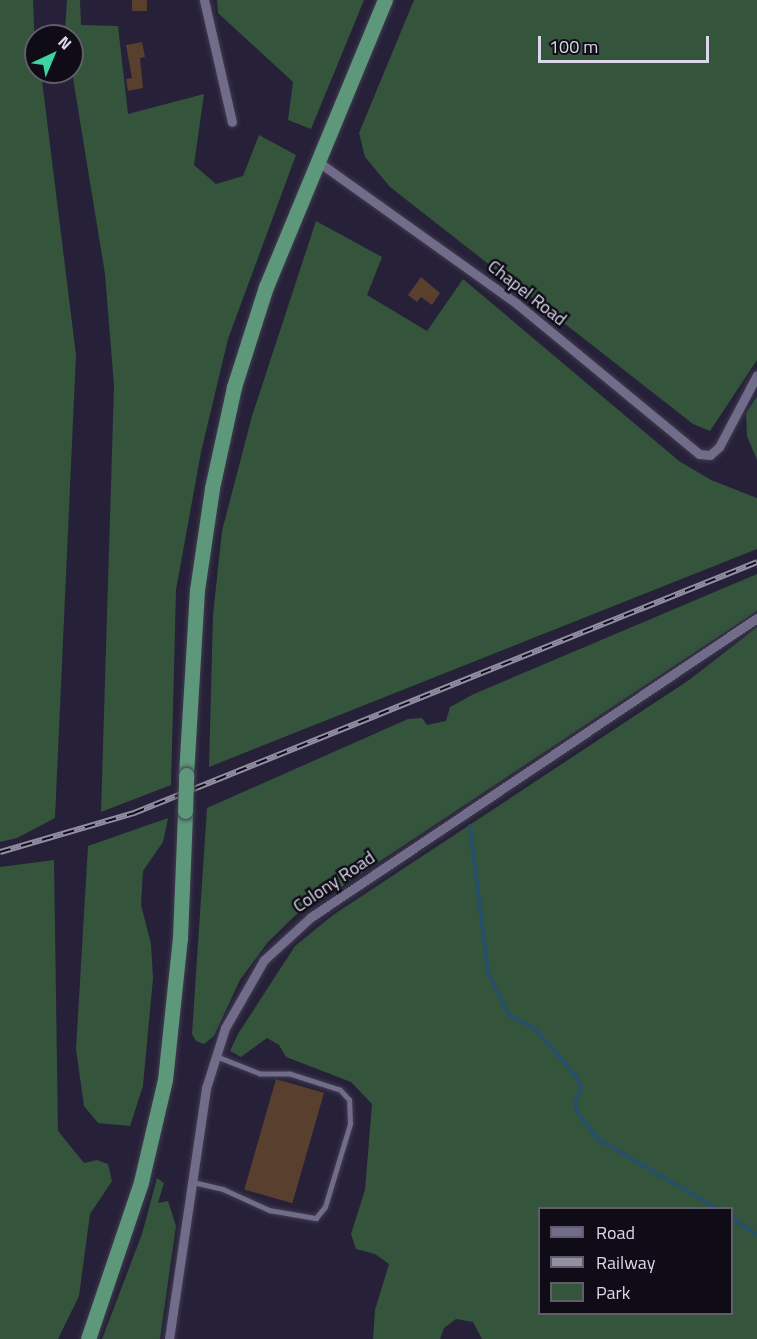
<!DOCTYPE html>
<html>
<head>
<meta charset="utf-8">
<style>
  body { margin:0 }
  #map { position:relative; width:757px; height:1339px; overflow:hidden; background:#262139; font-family:"Titillium Web",sans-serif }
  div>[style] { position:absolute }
  .green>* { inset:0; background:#34543c }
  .stream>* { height:4px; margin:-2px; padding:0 2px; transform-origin:2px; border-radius:2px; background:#284f68 }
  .building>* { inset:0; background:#583f2e; transform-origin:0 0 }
  .roads { filter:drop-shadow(0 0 2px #413b4f) drop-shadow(0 0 2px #413b4f) }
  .service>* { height:4.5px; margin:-2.25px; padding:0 2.25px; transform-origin:2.25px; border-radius:2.25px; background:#716c89 }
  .minor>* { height:9px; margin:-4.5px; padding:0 4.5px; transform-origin:4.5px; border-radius:4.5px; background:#716c89 }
  .trunk>* { height:15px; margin:-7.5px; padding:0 7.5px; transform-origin:7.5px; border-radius:7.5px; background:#5d987a }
  .rail>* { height:6px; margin-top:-3px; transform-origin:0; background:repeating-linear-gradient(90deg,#0f0c17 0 11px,#928fa2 0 22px); box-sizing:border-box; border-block:2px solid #928fa2 }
  .bridges { filter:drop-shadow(0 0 2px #413b4f) drop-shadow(0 0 2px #413b4f) }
  .trunk-bridge>* { height:15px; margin:-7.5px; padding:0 7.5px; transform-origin:7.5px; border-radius:7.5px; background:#5d987a }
  span { translate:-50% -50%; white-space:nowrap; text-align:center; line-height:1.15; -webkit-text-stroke:5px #0f0c17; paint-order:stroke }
  .street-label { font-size:18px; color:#dbd8e9 }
  .legend { position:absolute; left:538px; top:1207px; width:195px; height:108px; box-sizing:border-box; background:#0f0c17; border:2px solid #615e6b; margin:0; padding:8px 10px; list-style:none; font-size:18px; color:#dbd8e9 }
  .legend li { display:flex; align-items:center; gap:12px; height:30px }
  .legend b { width:30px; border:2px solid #615e6b }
  .north { position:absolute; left:24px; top:24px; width:60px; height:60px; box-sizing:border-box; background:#0f0c17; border:2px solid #615e6b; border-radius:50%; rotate:44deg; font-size:16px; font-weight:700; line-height:24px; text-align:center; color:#dbd8e9 }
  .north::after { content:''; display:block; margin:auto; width:21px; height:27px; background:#3ed4a2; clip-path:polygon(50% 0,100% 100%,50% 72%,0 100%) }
  .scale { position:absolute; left:538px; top:36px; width:171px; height:27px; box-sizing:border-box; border:3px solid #dbd8e9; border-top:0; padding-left:8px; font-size:18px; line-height:21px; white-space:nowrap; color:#dbd8e9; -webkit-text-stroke:4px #0f0c17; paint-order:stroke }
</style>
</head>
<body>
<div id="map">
  <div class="green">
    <i style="clip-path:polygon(0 0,33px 0,36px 72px,41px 72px,76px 355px,55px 818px,17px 838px,0 842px)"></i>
    <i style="clip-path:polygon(67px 0,80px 0,81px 25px,118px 26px,128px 114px,204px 94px,194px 165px,216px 184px,243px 176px,259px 135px,296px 155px,228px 339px,201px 452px,176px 590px,171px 785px,101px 812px,114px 386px,105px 274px,72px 72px,72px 36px,66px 36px,65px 31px)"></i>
    <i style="clip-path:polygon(217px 0,364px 0,311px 129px,288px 120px,293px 82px,218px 13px)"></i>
    <i style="clip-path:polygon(414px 0,757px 0,757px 360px,710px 431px,693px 424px,390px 187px,365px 157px,359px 133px)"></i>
    <i style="clip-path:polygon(316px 221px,382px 257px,367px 295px,427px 331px,463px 279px,679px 461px,711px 480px,757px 498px,757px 549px,209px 767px,213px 615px,222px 531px,252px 416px)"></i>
    <i style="clip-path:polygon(757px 396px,757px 460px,747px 436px,746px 413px)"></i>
    <i style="clip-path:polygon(757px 574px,757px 611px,317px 903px,305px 906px,268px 942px,240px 980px,214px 1036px,204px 1044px,196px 1041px,192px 1034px,207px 808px,408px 719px,422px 718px,427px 725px,446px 721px,450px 707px,474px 694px)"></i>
    <i style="clip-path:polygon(evenodd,757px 627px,757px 1339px,482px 1339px,473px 1322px,456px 1319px,444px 1328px,440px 1339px,373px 1339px,375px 1310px,389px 1264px,375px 1254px,356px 1249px,351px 1234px,365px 1190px,372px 1104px,351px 1082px,286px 1057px,279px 1045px,267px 1038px,241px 1057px,230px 1051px,238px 1034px,295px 946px,333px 915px,689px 680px,757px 627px,540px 1208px,732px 1208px,732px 1314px,540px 1314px,540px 1208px)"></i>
    <i style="clip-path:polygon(168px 818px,163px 842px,143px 871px,141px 905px,151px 944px,153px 978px,143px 1086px,130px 1126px,98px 1123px,84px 1106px,76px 1049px,88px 846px)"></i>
    <i style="clip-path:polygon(54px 860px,58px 1131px,84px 1163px,97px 1160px,108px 1164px,112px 1181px,90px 1214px,79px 1296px,58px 1339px,0 1339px,0 867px)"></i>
    <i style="clip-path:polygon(157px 1178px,164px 1183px,158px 1203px,168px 1201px,176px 1226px,160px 1339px,102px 1339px,142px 1234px)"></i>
  </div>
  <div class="stream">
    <i style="left:470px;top:826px;width:148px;rotate:83deg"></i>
    <i style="left:488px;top:973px;width:47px;rotate:63.4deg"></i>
    <i style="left:509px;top:1015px;width:30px;rotate:28deg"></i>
    <i style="left:535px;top:1029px;width:62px;rotate:48.9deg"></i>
    <i style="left:576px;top:1076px;width:13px;rotate:67deg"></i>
    <i style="left:581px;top:1088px;width:15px;rotate:113deg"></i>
    <i style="left:575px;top:1102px;width:10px;rotate:79deg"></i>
    <i style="left:577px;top:1112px;width:34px;rotate:52deg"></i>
    <i style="left:598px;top:1139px;width:137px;rotate:30.3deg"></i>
    <i style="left:732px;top:1218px;width:30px;rotate:34deg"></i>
  </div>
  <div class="building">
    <i style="left:132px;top:0;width:15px;height:11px"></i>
    <i style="clip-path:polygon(142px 42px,145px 57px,140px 58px,143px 88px,128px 91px,126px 79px,132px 78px,126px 45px)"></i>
    <i style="clip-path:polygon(421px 277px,440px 293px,432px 305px,421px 297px,417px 302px,408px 295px)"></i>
    <i style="left:276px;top:1079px;width:50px;height:115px;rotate:16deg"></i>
  </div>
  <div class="roads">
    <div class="service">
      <i style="left:193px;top:1182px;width:31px;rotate:13deg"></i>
      <i style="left:223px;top:1189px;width:51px;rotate:24.5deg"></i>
      <i style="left:269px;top:1210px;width:48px;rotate:9.7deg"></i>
      <i style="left:316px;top:1218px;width:14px;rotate:-51deg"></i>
      <i style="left:325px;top:1207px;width:87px;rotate:-73.2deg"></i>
      <i style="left:350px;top:1124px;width:24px;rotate:-92deg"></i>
      <i style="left:349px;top:1100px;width:13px;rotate:-132deg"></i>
      <i style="left:340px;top:1090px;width:52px;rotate:-162.3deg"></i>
      <i style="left:290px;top:1074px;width:30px;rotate:180deg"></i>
      <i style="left:260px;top:1074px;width:46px;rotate:-158.4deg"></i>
    </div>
    <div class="minor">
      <i style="left:204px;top:0;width:125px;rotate:77.1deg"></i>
      <i style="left:317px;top:161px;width:244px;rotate:35.5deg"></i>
      <i style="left:516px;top:303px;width:237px;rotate:39.5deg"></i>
      <i style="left:699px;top:454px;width:11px;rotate:5deg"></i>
      <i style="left:710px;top:455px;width:12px;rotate:-42deg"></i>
      <i style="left:719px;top:447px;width:81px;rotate:-62.2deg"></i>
      <i style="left:169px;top:1339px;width:254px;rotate:-81.6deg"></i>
      <i style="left:206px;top:1088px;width:63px;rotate:-72.4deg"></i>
      <i style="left:225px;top:1028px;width:78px;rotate:-60.2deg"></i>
      <i style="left:264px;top:960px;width:64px;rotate:-42.5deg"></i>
      <i style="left:311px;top:917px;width:537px;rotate:-33.84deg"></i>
    </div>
    <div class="trunk">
      <i style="left:186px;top:775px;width:185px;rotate:-86.6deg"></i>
      <i style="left:197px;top:590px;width:103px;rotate:-81.6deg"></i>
      <i style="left:212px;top:488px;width:103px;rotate:-77.7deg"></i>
      <i style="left:234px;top:387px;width:105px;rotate:-72.3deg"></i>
      <i style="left:266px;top:287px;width:311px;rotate:-67.5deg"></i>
      <i style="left:88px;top:1339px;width:166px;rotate:-71.3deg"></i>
      <i style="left:141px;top:1182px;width:105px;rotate:-76.8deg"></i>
      <i style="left:165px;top:1080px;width:143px;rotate:-84deg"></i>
      <i style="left:180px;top:938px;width:127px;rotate:-87.7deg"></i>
    </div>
  </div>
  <div class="rail">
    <i style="left:0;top:852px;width:140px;rotate:-16.2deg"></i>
    <i style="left:134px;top:813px;width:672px;rotate:-21.94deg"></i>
  </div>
  <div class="bridges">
    <div class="trunk-bridge">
      <i style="left:185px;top:811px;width:36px;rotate:-88deg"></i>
    </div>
  </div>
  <div class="street-label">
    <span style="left:527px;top:293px;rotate:38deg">Chapel Road</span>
    <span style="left:334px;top:882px;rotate:-34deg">Colony Road</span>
  </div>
  <ul class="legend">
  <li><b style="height:8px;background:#716c89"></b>Road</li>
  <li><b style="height:8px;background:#928fa2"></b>Railway</li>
  <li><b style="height:16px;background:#34543c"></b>Park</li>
  </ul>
  <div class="north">N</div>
  <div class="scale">100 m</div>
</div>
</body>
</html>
